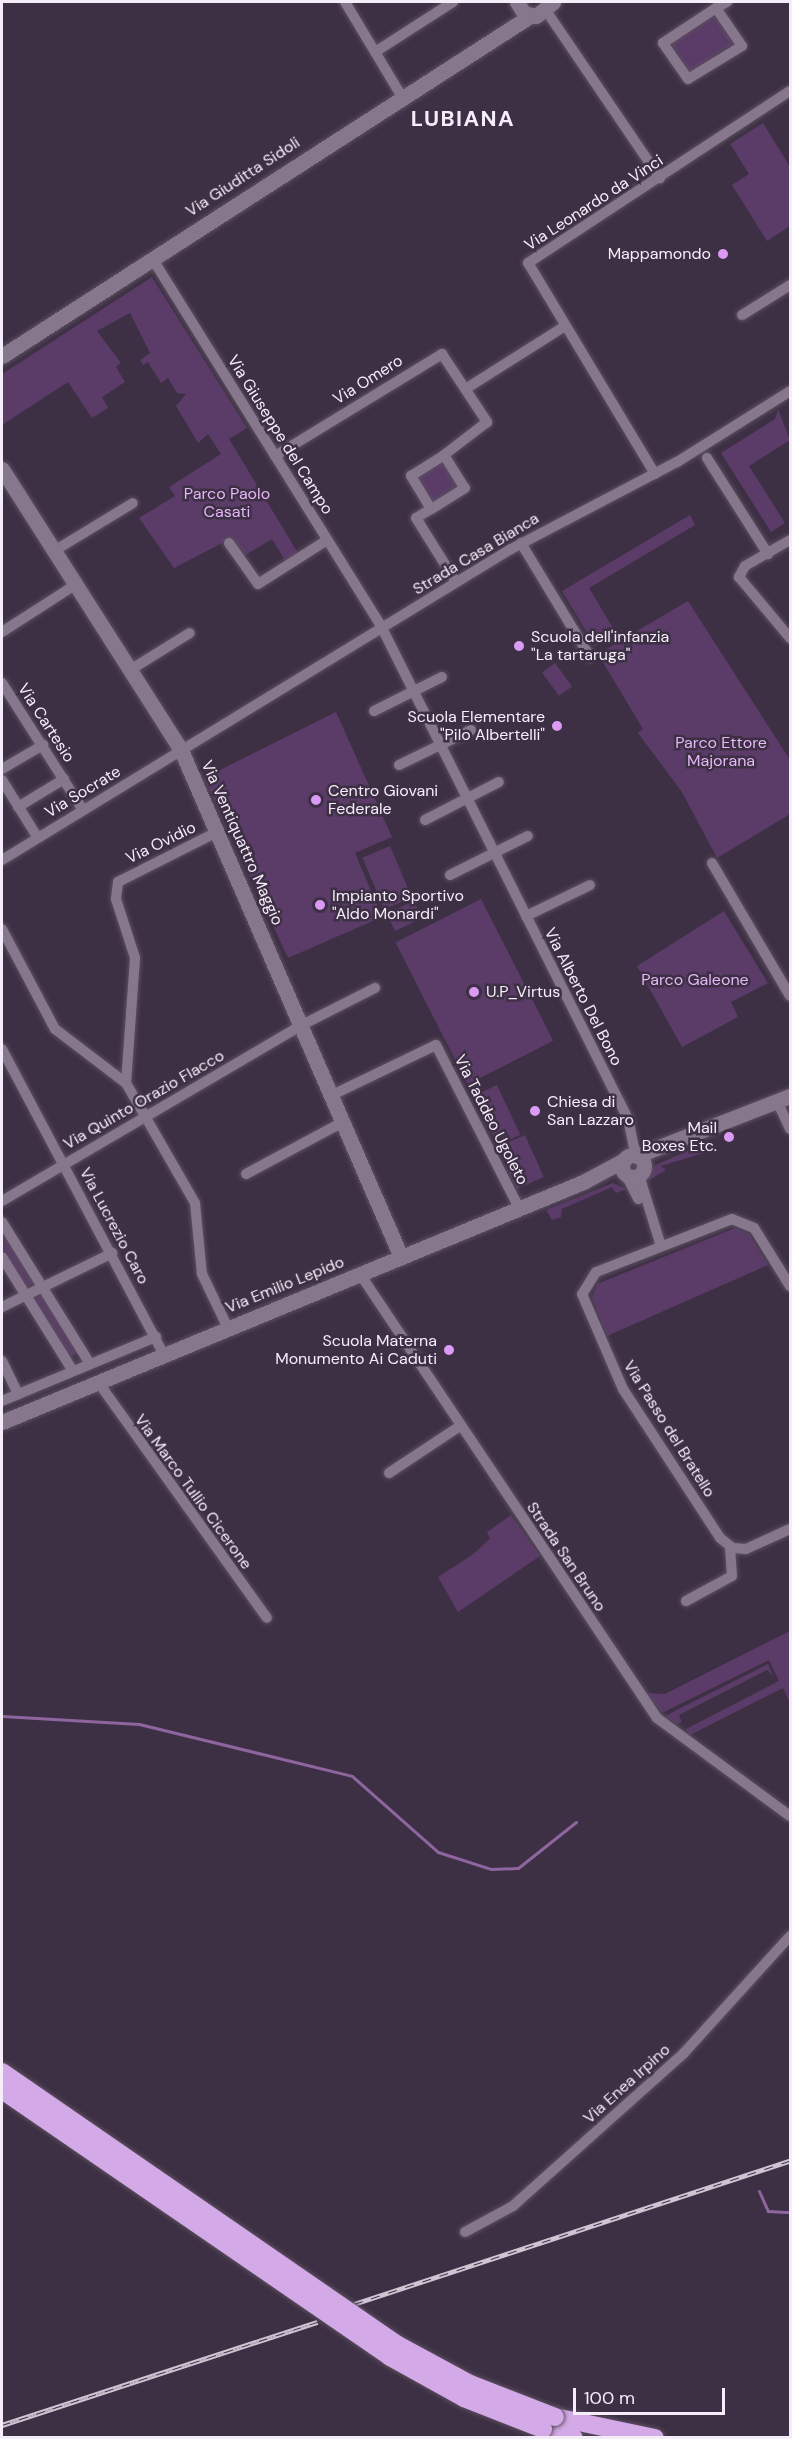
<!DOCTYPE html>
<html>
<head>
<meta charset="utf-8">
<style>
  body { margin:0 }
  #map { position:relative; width:792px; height:2439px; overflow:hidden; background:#3e3044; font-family:"DM Sans",sans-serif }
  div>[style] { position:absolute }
  .green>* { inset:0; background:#5b3b68; transform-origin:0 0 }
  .stream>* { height:3px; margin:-1.5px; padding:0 1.5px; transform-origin:1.5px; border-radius:1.5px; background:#8f65a0 }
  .roads { filter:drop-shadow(0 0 2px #5b4f60) drop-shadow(0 0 2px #5b4f60) }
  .street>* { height:10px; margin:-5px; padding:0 5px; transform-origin:5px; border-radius:5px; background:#87778d }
  .secondary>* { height:15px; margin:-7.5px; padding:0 7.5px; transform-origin:7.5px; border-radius:7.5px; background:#87778d }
  .secondary>.ring { margin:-7.5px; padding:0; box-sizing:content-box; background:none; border:15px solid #87778d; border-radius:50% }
  .highway>* { height:18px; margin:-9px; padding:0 9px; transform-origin:9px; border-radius:9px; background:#d4a9e7 }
  .rail>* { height:5px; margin-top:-2.5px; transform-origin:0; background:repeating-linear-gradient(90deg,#3e3044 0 9px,#cec4d2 0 18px); box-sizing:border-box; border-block:2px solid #cec4d2 }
  .bridges { filter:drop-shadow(0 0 2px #5b4f60) drop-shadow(0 0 2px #5b4f60) }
  .highway-bridge>* { height:18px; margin:-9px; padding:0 9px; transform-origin:9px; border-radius:9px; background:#d4a9e7 }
  .dots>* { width:16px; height:16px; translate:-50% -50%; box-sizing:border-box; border:3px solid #3e3044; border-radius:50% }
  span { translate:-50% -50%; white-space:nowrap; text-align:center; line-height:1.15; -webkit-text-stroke:5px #3e3044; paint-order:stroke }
  .street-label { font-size:16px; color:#f5edf9 }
  .poi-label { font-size:16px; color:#f5edf9 }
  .right { translate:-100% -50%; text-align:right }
  .left { translate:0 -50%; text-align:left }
  .park-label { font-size:16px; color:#e5b6f8 }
  .district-label { font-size:22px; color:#f5edf9; font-weight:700; letter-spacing:1.5px }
  .frame { position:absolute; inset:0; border:3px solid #f5edf9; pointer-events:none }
  .scale { position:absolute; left:573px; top:2388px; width:152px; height:27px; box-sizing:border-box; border:3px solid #f5edf9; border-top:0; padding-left:8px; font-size:18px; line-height:21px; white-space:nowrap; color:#f5edf9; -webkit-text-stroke:4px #3e3044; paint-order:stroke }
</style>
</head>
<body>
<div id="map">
  <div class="green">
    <i style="left:716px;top:15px;width:34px;height:53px;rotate:58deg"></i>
    <i style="clip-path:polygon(763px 123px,790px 167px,790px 226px,767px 241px,732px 185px,749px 174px,730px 144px)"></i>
    <i style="clip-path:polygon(152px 277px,247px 428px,229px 439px,298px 553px,285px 560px,272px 539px,244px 556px,232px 538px,174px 568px,139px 518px,175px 496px,169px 487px,221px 454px,208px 434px,198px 443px,176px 406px,186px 394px,177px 393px,168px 378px,161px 383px,148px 362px,143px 365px,140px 360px,150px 353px,130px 313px,97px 331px,121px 363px,116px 367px,125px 382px,102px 397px,108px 408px,92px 418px,68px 382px,2px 425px,2px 374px)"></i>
    <i style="clip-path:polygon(778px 409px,790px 440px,749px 466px,785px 523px,771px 532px,721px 453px,775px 419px)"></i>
    <i style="left:444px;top:462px;width:28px;height:31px;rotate:58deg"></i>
    <i style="clip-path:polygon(690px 515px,695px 525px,589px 588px,616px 633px,595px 646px,562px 591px)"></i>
    <i style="clip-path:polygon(688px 601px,790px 760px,790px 814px,717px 858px,682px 792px,638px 733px,643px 729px,598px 654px)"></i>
    <i style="left:555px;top:663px;width:29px;height:16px;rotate:54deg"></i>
    <i style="clip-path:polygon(336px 712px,392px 837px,355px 853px,382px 917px,288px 958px,204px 778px)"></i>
    <i style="left:390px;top:846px;width:56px;height:30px;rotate:67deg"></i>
    <i style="left:481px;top:899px;width:159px;height:96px;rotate:63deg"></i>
    <i style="left:414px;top:901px;width:19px;height:30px;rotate:65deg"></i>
    <i style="clip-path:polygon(724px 911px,768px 983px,731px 1002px,738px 1017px,682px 1047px,637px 966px)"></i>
    <i style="left:497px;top:1085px;width:55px;height:25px;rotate:65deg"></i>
    <i style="left:525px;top:1135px;width:46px;height:30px;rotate:66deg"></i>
    <i style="clip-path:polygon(706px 1143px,710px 1151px,661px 1166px,666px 1170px,646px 1182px,653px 1166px)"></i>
    <i style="clip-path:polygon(613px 1183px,627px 1189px,616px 1193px,612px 1187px,562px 1209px,561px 1217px,552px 1220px,546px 1210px)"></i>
    <i style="clip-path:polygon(735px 1228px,749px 1234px,768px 1265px,607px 1336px,592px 1297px,597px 1284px)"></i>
    <i style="clip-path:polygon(2px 1231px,34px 1283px,26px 1287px,2px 1249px)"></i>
    <i style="left:42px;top:1295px;width:68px;height:10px;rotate:58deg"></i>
    <i style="clip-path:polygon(511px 1515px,540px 1556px,458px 1612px,438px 1577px,472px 1555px,490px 1539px,487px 1532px)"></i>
    <i style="clip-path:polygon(790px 1631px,790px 1703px,783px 1688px,690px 1735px,686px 1729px,779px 1681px,769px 1660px,662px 1713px,647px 1693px,665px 1694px)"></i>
    <i style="clip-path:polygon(768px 1664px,773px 1676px,767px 1670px,679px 1715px,682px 1722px,677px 1724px,665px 1716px)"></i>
  </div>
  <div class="stream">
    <i style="left:2px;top:1716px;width:137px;rotate:3.3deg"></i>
    <i style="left:139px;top:1724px;width:219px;rotate:13.7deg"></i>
    <i style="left:352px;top:1776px;width:115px;rotate:41.5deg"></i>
    <i style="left:438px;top:1852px;width:56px;rotate:17.8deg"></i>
    <i style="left:491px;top:1869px;width:27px;rotate:-2deg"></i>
    <i style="left:518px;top:1868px;width:74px;rotate:-38.4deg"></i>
    <i style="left:759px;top:2191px;width:22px;rotate:66deg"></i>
    <i style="left:768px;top:2211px;width:22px;rotate:3deg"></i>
  </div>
  <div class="roads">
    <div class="street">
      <i style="left:345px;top:2px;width:111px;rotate:59deg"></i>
      <i style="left:716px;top:8px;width:46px;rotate:55.6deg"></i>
      <i style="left:742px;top:46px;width:63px;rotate:148.6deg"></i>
      <i style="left:688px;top:79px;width:44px;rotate:-124.8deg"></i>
      <i style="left:663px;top:43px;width:64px;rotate:-33.4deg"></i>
      <i style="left:716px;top:8px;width:13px;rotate:-29deg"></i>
      <i style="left:547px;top:12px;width:201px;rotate:55.8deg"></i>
      <i style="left:375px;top:52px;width:93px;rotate:-32.7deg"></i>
      <i style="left:152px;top:258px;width:436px;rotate:58.1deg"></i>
      <i style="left:382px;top:628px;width:549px;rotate:63.39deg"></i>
      <i style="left:628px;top:1119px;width:38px;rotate:78deg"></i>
      <i style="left:742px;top:315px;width:57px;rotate:-32deg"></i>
      <i style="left:467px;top:388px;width:116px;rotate:-32.3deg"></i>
      <i style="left:444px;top:455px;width:39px;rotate:58deg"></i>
      <i style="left:465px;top:488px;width:40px;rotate:148deg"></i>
      <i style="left:431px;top:509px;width:39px;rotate:-121deg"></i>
      <i style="left:411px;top:476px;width:39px;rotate:-32deg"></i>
      <i style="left:275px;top:456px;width:196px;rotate:-31.4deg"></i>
      <i style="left:442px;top:354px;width:82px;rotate:56.5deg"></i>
      <i style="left:487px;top:422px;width:54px;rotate:142.5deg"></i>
      <i style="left:707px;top:458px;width:114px;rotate:57.6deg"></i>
      <i style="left:655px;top:474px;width:246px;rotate:-121deg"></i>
      <i style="left:528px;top:263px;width:313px;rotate:-33.3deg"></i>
      <i style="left:431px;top:509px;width:17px;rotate:149deg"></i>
      <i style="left:416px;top:518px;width:75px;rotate:58deg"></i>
      <i style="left:790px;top:540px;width:52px;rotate:150deg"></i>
      <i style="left:745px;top:566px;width:13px;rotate:119deg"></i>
      <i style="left:739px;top:577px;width:80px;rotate:50.1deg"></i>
      <i style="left:229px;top:543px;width:50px;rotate:54.7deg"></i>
      <i style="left:258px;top:584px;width:82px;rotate:-32.5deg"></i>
      <i style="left:521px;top:543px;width:133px;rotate:58.8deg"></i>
      <i style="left:54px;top:551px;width:92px;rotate:-31.3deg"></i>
      <i style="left:2px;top:632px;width:87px;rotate:-32.8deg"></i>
      <i style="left:130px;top:670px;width:70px;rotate:-31.7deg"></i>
      <i style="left:2px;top:683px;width:151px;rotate:57.5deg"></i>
      <i style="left:374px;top:711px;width:76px;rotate:-26.6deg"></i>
      <i style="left:399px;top:765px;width:80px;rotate:-25.9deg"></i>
      <i style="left:2px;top:769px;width:48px;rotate:-30.3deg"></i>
      <i style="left:2px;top:780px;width:68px;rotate:58.2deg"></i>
      <i style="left:18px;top:807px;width:54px;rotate:-31.3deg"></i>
      <i style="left:425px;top:820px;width:83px;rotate:-27.2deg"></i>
      <i style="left:217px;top:832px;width:111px;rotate:153.2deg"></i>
      <i style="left:118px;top:882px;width:17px;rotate:97deg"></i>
      <i style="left:116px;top:899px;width:62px;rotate:72.1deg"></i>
      <i style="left:135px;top:958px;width:125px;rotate:94.1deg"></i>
      <i style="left:126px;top:1083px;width:138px;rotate:60.1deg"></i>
      <i style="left:195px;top:1203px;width:71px;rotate:84.4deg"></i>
      <i style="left:202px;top:1274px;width:60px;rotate:64.3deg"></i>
      <i style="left:2px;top:860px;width:596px;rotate:-31.43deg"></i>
      <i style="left:511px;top:549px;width:187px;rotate:-27.7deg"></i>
      <i style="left:677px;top:462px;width:133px;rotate:-32.1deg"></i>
      <i style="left:712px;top:863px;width:154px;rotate:59.6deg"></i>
      <i style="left:450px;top:875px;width:87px;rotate:-26.6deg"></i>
      <i style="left:526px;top:916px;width:71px;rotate:-25.8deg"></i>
      <i style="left:2px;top:929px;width:113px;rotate:62.1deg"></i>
      <i style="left:55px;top:1029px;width:89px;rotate:37.3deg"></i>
      <i style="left:2px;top:1049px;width:346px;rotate:62.1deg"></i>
      <i style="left:332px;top:1095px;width:115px;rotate:-25.7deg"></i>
      <i style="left:436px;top:1045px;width:183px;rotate:63deg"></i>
      <i style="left:777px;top:1101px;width:31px;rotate:65deg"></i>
      <i style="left:246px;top:1174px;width:110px;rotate:-28.2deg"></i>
      <i style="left:626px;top:1175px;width:27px;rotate:63deg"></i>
      <i style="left:639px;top:1175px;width:74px;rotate:72.8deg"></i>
      <i style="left:2px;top:1201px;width:348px;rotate:-30.4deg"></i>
      <i style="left:302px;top:1025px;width:82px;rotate:-26.9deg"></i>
      <i style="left:2px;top:1222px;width:167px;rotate:58.2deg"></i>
      <i style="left:2px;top:1257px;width:134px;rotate:58.1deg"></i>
      <i style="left:360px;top:1274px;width:534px;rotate:56.22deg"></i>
      <i style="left:657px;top:1718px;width:165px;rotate:36.4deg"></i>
      <i style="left:790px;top:1286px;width:68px;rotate:-121.8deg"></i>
      <i style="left:754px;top:1228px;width:24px;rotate:-158deg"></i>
      <i style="left:732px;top:1219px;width:146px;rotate:158.7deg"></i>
      <i style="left:596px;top:1272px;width:26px;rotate:122deg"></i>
      <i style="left:582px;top:1294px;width:103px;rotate:66.7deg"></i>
      <i style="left:623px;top:1389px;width:178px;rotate:56.9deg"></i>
      <i style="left:720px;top:1538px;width:16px;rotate:38deg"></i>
      <i style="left:733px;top:1548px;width:13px;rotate:4deg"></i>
      <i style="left:746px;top:1549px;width:48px;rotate:-24.4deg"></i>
      <i style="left:2px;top:1307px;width:123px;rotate:-26.1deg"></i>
      <i style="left:2px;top:1361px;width:37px;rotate:64deg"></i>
      <i style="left:98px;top:1382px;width:290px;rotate:54.4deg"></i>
      <i style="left:2px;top:1401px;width:167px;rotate:-22.6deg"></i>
      <i style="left:389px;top:1473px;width:85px;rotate:-33.5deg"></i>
      <i style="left:686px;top:1601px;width:52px;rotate:-28.5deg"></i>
      <i style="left:732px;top:1576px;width:29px;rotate:-94deg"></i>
      <i style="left:465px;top:2232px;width:55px;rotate:-28.4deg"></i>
      <i style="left:513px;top:2206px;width:229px;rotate:-41.8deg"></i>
      <i style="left:684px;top:2053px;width:158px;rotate:-47.8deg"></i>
    </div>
    <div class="secondary">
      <i style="left:517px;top:2px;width:13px;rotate:58deg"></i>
      <i style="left:524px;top:13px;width:12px;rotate:14deg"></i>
      <i style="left:536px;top:16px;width:22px;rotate:-39deg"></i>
      <i style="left:2px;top:356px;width:628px;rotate:-32.78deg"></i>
      <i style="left:2px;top:469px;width:333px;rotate:57.5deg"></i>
      <i style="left:181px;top:750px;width:553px;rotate:66.54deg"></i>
      <i class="ring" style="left:622px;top:1155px;width:7px;height:7px"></i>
      <i style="left:636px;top:1156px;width:165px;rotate:-21.3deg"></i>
      <i style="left:2px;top:1422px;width:629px;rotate:-22.44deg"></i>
      <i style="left:583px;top:1182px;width:47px;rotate:-28.2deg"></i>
    </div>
    <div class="highway">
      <i style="left:555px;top:2417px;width:102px;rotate:11.9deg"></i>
      <i style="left:543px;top:2429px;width:32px;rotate:16deg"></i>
    </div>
  </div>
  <div class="rail">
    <i style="left:354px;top:2304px;width:459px;rotate:-18.2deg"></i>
    <i style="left:2px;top:2425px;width:332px;rotate:-18.1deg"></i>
  </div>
  <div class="bridges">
    <div class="highway-bridge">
      <i style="left:2px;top:2072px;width:479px;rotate:34.6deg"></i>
      <i style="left:396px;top:2344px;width:84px;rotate:28.4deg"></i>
      <i style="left:470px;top:2384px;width:91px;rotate:21.2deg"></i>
      <i style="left:2px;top:2090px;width:471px;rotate:34.5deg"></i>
      <i style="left:390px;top:2357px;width:85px;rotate:29deg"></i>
      <i style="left:464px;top:2398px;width:85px;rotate:21.4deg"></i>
    </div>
  </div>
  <div class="dots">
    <i style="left:723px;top:254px;background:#db9af6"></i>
    <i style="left:519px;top:646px;background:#db9af6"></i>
    <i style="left:557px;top:726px;background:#db9af6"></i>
    <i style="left:316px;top:800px;background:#db9af6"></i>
    <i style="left:320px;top:905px;background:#db9af6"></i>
    <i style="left:474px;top:992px;background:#db9af6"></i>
    <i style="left:535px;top:1111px;background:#db9af6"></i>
    <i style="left:729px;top:1137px;background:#db9af6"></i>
    <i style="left:449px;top:1350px;background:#db9af6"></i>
  </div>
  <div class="street-label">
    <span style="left:243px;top:177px;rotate:-33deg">Via Giuditta Sidoli</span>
    <span style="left:594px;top:203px;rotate:-33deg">Via Leonardo da Vinci</span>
    <span style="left:368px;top:380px;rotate:-32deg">Via Omero</span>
    <span style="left:280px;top:435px;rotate:58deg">Via Giuseppe del Campo</span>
    <span style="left:476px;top:554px;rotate:-31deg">Strada Casa Bianca</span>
    <span style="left:46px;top:723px;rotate:57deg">Via Cartesio</span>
    <span style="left:83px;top:792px;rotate:-31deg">Via Socrate</span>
    <span style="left:161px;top:843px;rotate:-26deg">Via Ovidio</span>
    <span style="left:242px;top:843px;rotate:66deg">Via Ventiquattro Maggio</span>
    <span style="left:583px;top:997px;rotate:63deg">Via Alberto Del Bono</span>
    <span style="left:144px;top:1100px;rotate:-30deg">Via Quinto Orazio Flacco</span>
    <span style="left:491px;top:1120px;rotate:63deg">Via Taddeo Ugoleto</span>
    <span style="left:114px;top:1226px;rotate:62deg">Via Lucrezio Caro</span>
    <span style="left:285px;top:1285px;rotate:-22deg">Via Emilio Lepido</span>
    <span style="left:669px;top:1429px;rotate:58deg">Via Passo del Bratello</span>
    <span style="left:193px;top:1492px;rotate:54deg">Via Marco Tullio Cicerone</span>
    <span style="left:566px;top:1557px;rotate:56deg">Strada San Bruno</span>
    <span style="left:627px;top:2084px;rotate:-42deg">Via Enea Irpino</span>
  </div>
  <div class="poi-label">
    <span class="right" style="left:711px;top:254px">Mappamondo</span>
    <span class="left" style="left:531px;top:646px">Scuola dell'infanzia<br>"La tartaruga"</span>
    <span class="right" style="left:545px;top:726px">Scuola Elementare<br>"Pilo Albertelli"</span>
    <span class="left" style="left:328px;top:800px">Centro Giovani<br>Federale</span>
    <span class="left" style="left:332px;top:905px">Impianto Sportivo<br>"Aldo Monardi"</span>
    <span class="left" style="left:486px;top:992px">U.P_Virtus</span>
    <span class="left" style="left:547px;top:1111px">Chiesa di<br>San Lazzaro</span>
    <span class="right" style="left:717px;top:1137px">Mail<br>Boxes Etc.</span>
    <span class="right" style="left:437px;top:1350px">Scuola Materna<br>Monumento Ai Caduti</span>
  </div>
  <div class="park-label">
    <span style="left:227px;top:503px">Parco Paolo<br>Casati</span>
    <span style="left:721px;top:752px">Parco Ettore<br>Majorana</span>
    <span style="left:695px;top:980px">Parco Galeone</span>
  </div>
  <div class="district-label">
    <span style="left:463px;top:119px">LUBIANA</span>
  </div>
  <div class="frame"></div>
  <div class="scale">100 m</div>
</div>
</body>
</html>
